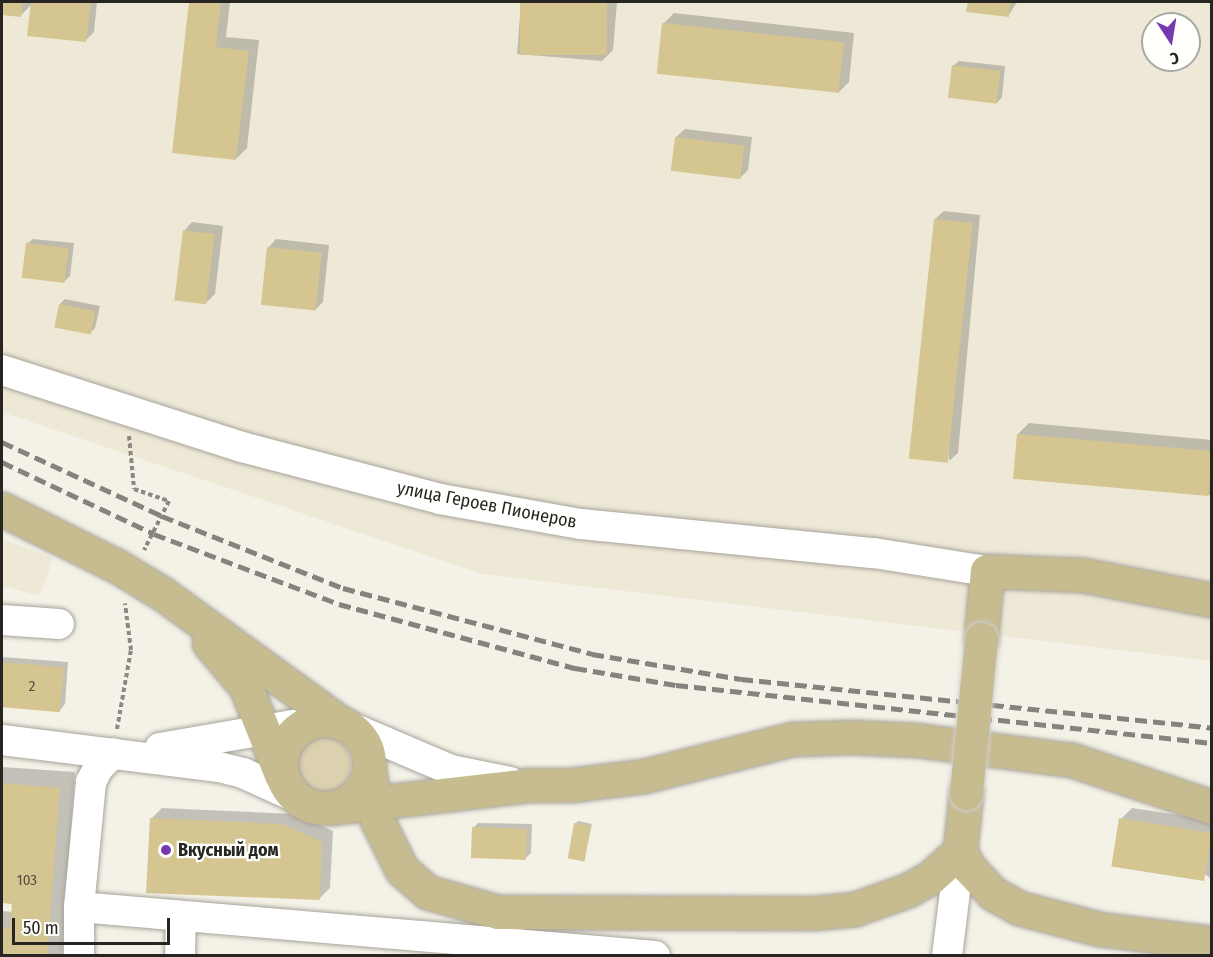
<!DOCTYPE html>
<html>
<head>
<meta charset="utf-8">
<style>
  body { margin:0 }
  #map { position:relative; width:1213px; height:957px; overflow:hidden; background:#f4f1e7; font-family:"Fira Sans Condensed",sans-serif }
  div>[style] { position:absolute }
  .built>* { inset:0; background:#eee9d7 }
  .green>* { inset:0; background:#dbd1af }
  .round { border-radius:50% }
  .shadow>* { inset:0; background:#0003 }
  .building>* { inset:0; background:#d4c591; transform-origin:0 0 }
  .path>* { height:4px; margin-top:-2px; transform-origin:0; background:repeating-linear-gradient(90deg,#8b8983 0 4.5px,transparent 0 7.5px) }
  .roads { filter:drop-shadow(0 0 2px #a7a49b) drop-shadow(0 0 2px #a7a49b) }
  .minor>* { height:30px; margin:-15px; padding:0 15px; transform-origin:15px; border-radius:15px; background:#fff }
  .major>* { height:33px; margin:-16.5px; padding:0 16.5px; transform-origin:16.5px; border-radius:16.5px; background:#c7bb90 }
  .major>.ring { margin:-16.5px; padding:0; box-sizing:content-box; background:none; border:33px solid #c7bb90; border-radius:50% }
  .rail>* { height:4.5px; margin-top:-2.25px; transform-origin:0; background:repeating-linear-gradient(90deg,#85837d 0 12px,transparent 0 18px) }
  .bridges { filter:drop-shadow(0 0 2px #cfcfce) drop-shadow(0 0 2px #cfcfce) }
  .major-bridge>* { height:33px; margin:-16.5px; padding:0 16.5px; transform-origin:16.5px; border-radius:16.5px; background:#c7bb90 }
  .dots>* { width:16px; height:16px; translate:-50% -50%; box-sizing:border-box; border:3px solid #fffffc; border-radius:50% }
  span { translate:-50% -50%; white-space:nowrap; text-align:center; line-height:1.15; -webkit-text-stroke:4.5px #fffffc; paint-order:stroke }
  .number-label { font-size:15px; color:#524d3d }
  .number-label span { -webkit-text-stroke-width:0 }
  .street-label { font-size:18px; color:#262521 }
  .poi-label { font-size:18px; color:#262521; font-weight:700 }
  .left { translate:0 -50%; text-align:left }
  .frame { position:absolute; inset:0; border:3px solid #262521; pointer-events:none }
  .north { position:absolute; left:1141px; top:12px; width:60px; height:60px; box-sizing:border-box; background:#fffffc; border:2px solid #a8a8a4; border-radius:50%; rotate:168deg; font-size:16px; font-weight:700; line-height:24px; text-align:center; color:#262521 }
  .north::after { content:''; display:block; margin:auto; width:21px; height:27px; background:#763ab0; clip-path:polygon(50% 0,100% 100%,50% 72%,0 100%) }
  .scale { position:absolute; left:12px; top:918px; width:158px; height:27px; box-sizing:border-box; border:3px solid #262521; border-top:0; padding-left:8px; font-size:18px; line-height:21px; white-space:nowrap; color:#262521; -webkit-text-stroke:4px #fffffc; paint-order:stroke }
</style>
</head>
<body>
<div id="map">
  <div class="built">
    <i style="clip-path:polygon(evenodd,2px 2px,1211px 2px,1211px 661px,482px 574px,2px 412px,2px 2px,1153px 24px,1189px 24px,1189px 60px,1153px 60px,1153px 24px)"></i>
    <i style="clip-path:polygon(2px 539px,53px 558px,40px 596px,2px 586px)"></i>
  </div>
  <div class="green">
    <i class="round" style="left:293px;top:736px;width:58px;height:58px"></i>
  </div>
  <div class="shadow">
    <i style="clip-path:polygon(2px 2px,97px 2px,94px 32px,85px 41px,32px 4px,21px 15px,2px 13px)"></i>
    <i style="clip-path:polygon(191px 2px,230px 2px,226px 37px,259px 40px,247px 148px,236px 159px,173px 152px)"></i>
    <i style="clip-path:polygon(521px 2px,617px 2px,613px 50px,602px 61px,517px 54px)"></i>
    <i style="clip-path:polygon(969px 2px,1017px 2px,1008px 16px,968px 11px)"></i>
    <i style="clip-path:polygon(674px 13px,854px 33px,849px 82px,838px 93px,663px 24px)"></i>
    <i style="clip-path:polygon(959px 61px,1005px 66px,1002px 97px,997px 103px,953px 66px)"></i>
    <i style="clip-path:polygon(685px 129px,752px 137px,748px 170px,740px 178px,676px 137px)"></i>
    <i style="clip-path:polygon(944px 211px,980px 215px,958px 453px,949px 461px,935px 219px)"></i>
    <i style="clip-path:polygon(192px 222px,223px 226px,215px 294px,207px 302px,184px 231px)"></i>
    <i style="clip-path:polygon(33px 239px,74px 243px,70px 276px,65px 281px,27px 244px)"></i>
    <i style="clip-path:polygon(276px 239px,329px 245px,323px 302px,315px 310px,268px 248px)"></i>
    <i style="clip-path:polygon(65px 299px,100px 306px,95px 328px,90px 333px,60px 304px)"></i>
    <i style="clip-path:polygon(1029px 423px,1212px 440px,1212px 496px,1018px 434px)"></i>
    <i style="clip-path:polygon(2px 657px,68px 662px,65px 704px,60px 710px,2px 705px)"></i>
    <i style="clip-path:polygon(2px 767px,75px 772px,62px 956px,2px 956px,2px 911px,13px 912px,13px 903px,2px 902px,6px 823px,2px 823px)"></i>
    <i style="clip-path:polygon(162px 808px,294px 814px,333px 831px,330px 888px,319px 899px,151px 819px)"></i>
    <i style="clip-path:polygon(1132px 808px,1212px 820px,1212px 879px,1121px 819px)"></i>
    <i style="clip-path:polygon(578px 821px,592px 824px,584px 860px,575px 824px)"></i>
    <i style="clip-path:polygon(478px 823px,532px 824px,531px 853px,526px 858px,473px 828px)"></i>
  </div>
  <div class="building">
    <i style="clip-path:polygon(2px 2px,23px 2px,21px 17px,2px 15px)"></i>
    <i style="clip-path:polygon(31px 2px,91px 2px,86px 42px,27px 36px)"></i>
    <i style="clip-path:polygon(189px 2px,221px 2px,216px 47px,249px 51px,236px 160px,172px 153px)"></i>
    <i style="left:520px;top:2px;width:87px;height:53px"></i>
    <i style="clip-path:polygon(968px 2px,1010px 2px,1009px 17px,966px 12px)"></i>
    <i style="left:662px;top:23px;width:183px;height:51px;rotate:6deg"></i>
    <i style="left:952px;top:65px;width:49px;height:33px;rotate:7deg"></i>
    <i style="left:675px;top:137px;width:70px;height:34px;rotate:7deg"></i>
    <i style="left:934px;top:219px;width:39px;height:241px;rotate:6deg"></i>
    <i style="left:183px;top:230px;width:32px;height:71px;rotate:7deg"></i>
    <i style="left:26px;top:243px;width:43px;height:35px;rotate:7deg"></i>
    <i style="left:267px;top:247px;width:55px;height:58px;rotate:6deg"></i>
    <i style="left:59px;top:304px;width:37px;height:24px;rotate:11deg"></i>
    <i style="left:1017px;top:434px;width:196px;height:45px;rotate:5deg"></i>
    <i style="left:2px;top:662px;width:62px;height:45px;rotate:5deg"></i>
    <i style="clip-path:polygon(2px 783px,60px 788px,47px 956px,2px 956px,2px 927px,10px 928px,12px 904px,2px 903px)"></i>
    <i style="clip-path:polygon(150px 818px,282px 824px,322px 842px,320px 900px,146px 893px)"></i>
    <i style="left:1119px;top:818px;width:94px;height:49px;rotate:9deg"></i>
    <i style="left:574px;top:823px;width:17px;height:36px;rotate:10deg"></i>
    <i style="left:472px;top:827px;width:55px;height:31px;rotate:2deg"></i>
  </div>
  <div class="path">
    <i style="left:129px;top:436px;width:53px;rotate:84.6deg"></i>
    <i style="left:134px;top:489px;width:37px;rotate:19deg"></i>
    <i style="left:169px;top:501px;width:55px;rotate:117deg"></i>
    <i style="left:117px;top:729px;width:80px;rotate:-80deg"></i>
    <i style="left:131px;top:650px;width:47px;rotate:-97.3deg"></i>
  </div>
  <div class="roads">
    <div class="minor">
      <i style="left:2px;top:370px;width:252px;rotate:17.8deg"></i>
      <i style="left:242px;top:447px;width:205px;rotate:14.7deg"></i>
      <i style="left:440px;top:499px;width:143px;rotate:10.1deg"></i>
      <i style="left:581px;top:524px;width:294px;rotate:5.7deg"></i>
      <i style="left:874px;top:553px;width:114px;rotate:9.1deg"></i>
      <i style="left:2px;top:620px;width:57px;rotate:4deg"></i>
      <i style="left:348px;top:726px;width:112px;rotate:23.1deg"></i>
      <i style="left:451px;top:770px;width:60px;rotate:11.5deg"></i>
      <i style="left:2px;top:740px;width:219px;rotate:7.1deg"></i>
      <i style="left:219px;top:767px;width:25px;rotate:14deg"></i>
      <i style="left:243px;top:773px;width:55px;rotate:24.7deg"></i>
      <i style="left:160px;top:748px;width:158px;rotate:-9.8deg"></i>
      <i style="left:79px;top:907px;width:578px;rotate:4.86deg"></i>
      <i style="left:79px;top:956px;width:49px;rotate:-90deg"></i>
      <i style="left:79px;top:907px;width:126px;rotate:-84.5deg"></i>
      <i style="left:91px;top:782px;width:16px;rotate:-63deg"></i>
      <i style="left:98px;top:768px;width:21px;rotate:-45deg"></i>
      <i style="left:180px;top:956px;width:40px;rotate:-88.6deg"></i>
      <i style="left:947px;top:956px;width:106px;rotate:-82.9deg"></i>
    </div>
    <div class="major">
      <i style="left:2px;top:509px;width:128px;rotate:26.4deg"></i>
      <i style="left:117px;top:566px;width:54px;rotate:31.3deg"></i>
      <i style="left:163px;top:594px;width:218px;rotate:36deg"></i>
      <i style="left:981px;top:639px;width:68px;rotate:-85deg"></i>
      <i style="left:987px;top:571px;width:96px;rotate:2.4deg"></i>
      <i style="left:1083px;top:575px;width:131px;rotate:11deg"></i>
      <i style="left:209px;top:643px;width:57px;rotate:49.9deg"></i>
      <i style="left:246px;top:687px;width:95px;rotate:68.3deg"></i>
      <i class="ring" style="left:281px;top:720px;width:55px;height:55px"></i>
      <i style="left:369px;top:769px;width:52px;rotate:81.1deg"></i>
      <i style="left:377px;top:820px;width:56px;rotate:63.4deg"></i>
      <i style="left:402px;top:870px;width:33px;rotate:41deg"></i>
      <i style="left:427px;top:892px;width:74px;rotate:15.7deg"></i>
      <i style="left:498px;top:912px;width:317px;rotate:0.2deg"></i>
      <i style="left:815px;top:913px;width:40px;rotate:-5.7deg"></i>
      <i style="left:855px;top:909px;width:56px;rotate:-19.7deg"></i>
      <i style="left:908px;top:890px;width:25px;rotate:-29deg"></i>
      <i style="left:930px;top:878px;width:40px;rotate:-42deg"></i>
      <i style="left:330px;top:808px;width:199px;rotate:-6.6deg"></i>
      <i style="left:528px;top:785px;width:43px"></i>
      <i style="left:571px;top:785px;width:74px;rotate:-7deg"></i>
      <i style="left:644px;top:776px;width:153px;rotate:-14deg"></i>
      <i style="left:792px;top:739px;width:60px;rotate:-1.9deg"></i>
      <i style="left:852px;top:737px;width:64px;rotate:2.7deg"></i>
      <i style="left:916px;top:740px;width:157px;rotate:7.3deg"></i>
      <i style="left:1072px;top:760px;width:148px;rotate:18.6deg"></i>
      <i style="left:960px;top:851px;width:19px;rotate:62deg"></i>
      <i style="left:969px;top:868px;width:34px;rotate:47deg"></i>
      <i style="left:992px;top:893px;width:31px;rotate:29deg"></i>
      <i style="left:1019px;top:908px;width:83px;rotate:14.7deg"></i>
      <i style="left:1099px;top:929px;width:114px;rotate:7.1deg"></i>
      <i style="left:960px;top:851px;width:58px;rotate:-84.1deg"></i>
    </div>
  </div>
  <div class="rail">
    <i style="left:2px;top:442px;width:176px;rotate:24.8deg"></i>
    <i style="left:162px;top:516px;width:195px;rotate:21.7deg"></i>
    <i style="left:343px;top:588px;width:258px;rotate:14.8deg"></i>
    <i style="left:592px;top:654px;width:151px;rotate:9.5deg"></i>
    <i style="left:741px;top:679px;width:474px;rotate:5.9deg"></i>
    <i style="left:2px;top:462px;width:168px;rotate:25.3deg"></i>
    <i style="left:154px;top:534px;width:198px;rotate:20.7deg"></i>
    <i style="left:339px;top:604px;width:245px;rotate:15.2deg"></i>
    <i style="left:575px;top:668px;width:102px;rotate:9.6deg"></i>
    <i style="left:676px;top:685px;width:539px;rotate:6.18deg"></i>
  </div>
  <div class="bridges">
    <div class="major-bridge">
      <i style="left:966px;top:793px;width:155px;rotate:-84.4deg"></i>
    </div>
  </div>
  <div class="dots">
    <i style="left:166px;top:850px;background:#763ab0"></i>
  </div>
  <div class="number-label">
    <span style="left:32px;top:687px">2</span>
    <span style="left:27px;top:881px">103</span>
  </div>
  <div class="street-label">
    <span style="left:487px;top:505px;rotate:11deg">улица Героев Пионеров</span>
  </div>
  <div class="poi-label">
    <span class="left" style="left:178px;top:850px">Вкусный дом</span>
  </div>
  <div class="frame"></div>
  <div class="north">С</div>
  <div class="scale">50 m</div>
</div>
</body>
</html>
